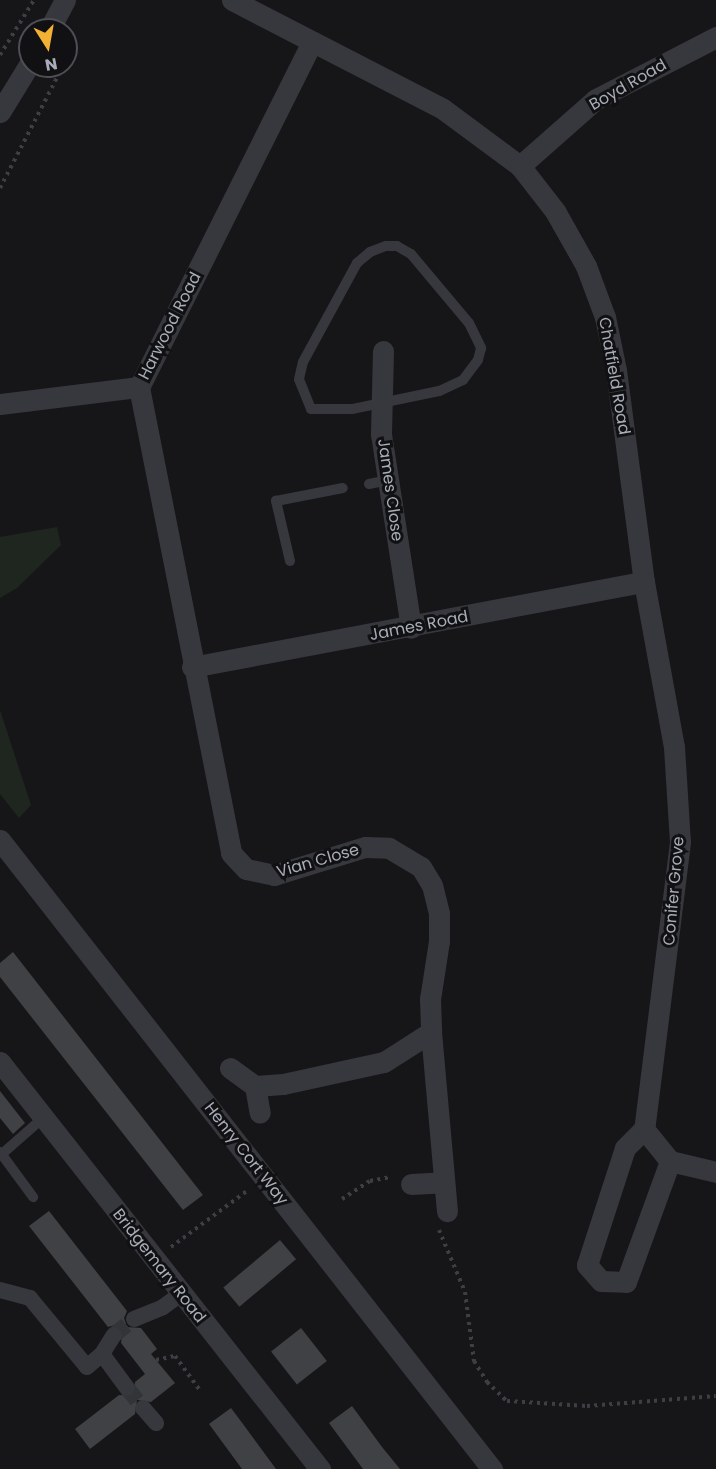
<!DOCTYPE html>
<html>
<head>
<meta charset="utf-8">
<style>
  body { margin:0 }
  #map { position:relative; width:716px; height:1469px; overflow:hidden; background:#161618; font-family:Poppins,sans-serif }
  div>[style] { position:absolute }
  .green>* { inset:0; background:#1e261f }
  .building>* { inset:0; background:#404145; transform-origin:0 0 }
  .pedestrian-tunnel>* { height:16px; margin-top:-8px; transform-origin:0; background:repeating-linear-gradient(90deg,#333438 0 16px,transparent 0 24px) }
  .path>* { height:4px; margin-top:-2px; transform-origin:0; background:repeating-linear-gradient(90deg,#3d3f44 0 3px,transparent 0 7.5px) }
  .service>* { height:10px; margin:-5px; padding:0 5px; transform-origin:5px; border-radius:5px; background:#37383d }
  .pedestrian>* { height:16px; margin:-8px; padding:0 8px; transform-origin:8px; border-radius:8px; background:#37383d }
  .minor>* { height:21px; margin:-10.5px; padding:0 10.5px; transform-origin:10.5px; border-radius:10.5px; background:#37383d }
  span { translate:-50% -50%; white-space:nowrap; text-align:center; line-height:1.15; -webkit-text-stroke:6px #111113; paint-order:stroke }
  .street-label { font-size:16px; color:#a8adb8 }
  .north { position:absolute; left:18px; top:18px; width:60px; height:60px; box-sizing:border-box; background:#111113; border:2px solid #4d4f55; border-radius:50%; rotate:169deg; font-size:16px; font-weight:700; line-height:24px; text-align:center; color:#a8adb8 }
  .north::after { content:''; display:block; margin:auto; width:21px; height:27px; background:#f2b134; clip-path:polygon(50% 0,100% 100%,50% 72%,0 100%) }
</style>
</head>
<body>
<div id="map">
  <div class="green">
    <i style="clip-path:polygon(57px 527px,61px 545px,17px 588px,0 598px,0 537px)"></i>
    <i style="clip-path:polygon(0 710px,31px 805px,19px 818px,0 794px)"></i>
  </div>
  <div class="building">
    <i style="clip-path:polygon(13px 952px,203px 1195px,183px 1210px,0 977px,0 963px)"></i>
    <i style="clip-path:polygon(0 1091px,25px 1123px,13px 1134px,0 1118px)"></i>
    <i style="clip-path:polygon(49px 1211px,127px 1311px,124px 1318px,127px 1327px,141px 1328px,157px 1349px,151px 1354px,175px 1383px,151px 1402px,137px 1400px,135px 1414px,90px 1449px,75px 1429px,119px 1395px,134px 1396px,135px 1382px,145px 1374px,121px 1343px,123px 1330px,115px 1325px,108px 1327px,29px 1226px)"></i>
    <i style="left:280px;top:1240px;width:25px;height:74px;rotate:50deg"></i>
    <i style="left:301px;top:1328px;width:42px;height:38px;rotate:52deg"></i>
    <i style="clip-path:polygon(352px 1406px,382px 1447px,400px 1469px,363px 1469px,329px 1423px)"></i>
    <i style="clip-path:polygon(231px 1408px,243px 1424px,276px 1469px,242px 1469px,209px 1424px)"></i>
  </div>
  <div class="pedestrian-tunnel">
    <i style="left:114px;top:1335px;width:26px;rotate:-39deg"></i>
    <i style="left:127px;top:1388px;width:26px;rotate:51deg"></i>
  </div>
  <div class="path">
    <i style="left:0;top:55px;width:65px;rotate:-58.3deg"></i>
    <i style="left:66px;top:60px;width:20px;rotate:-63deg"></i>
    <i style="left:75px;top:42px;width:7px;rotate:-146deg"></i>
    <i style="left:0;top:188px;width:137px;rotate:-62.7deg"></i>
    <i style="left:342px;top:1199px;width:33px;rotate:-33deg"></i>
    <i style="left:370px;top:1181px;width:21px;rotate:-11deg"></i>
    <i style="left:439px;top:1230px;width:67px;rotate:67.2deg"></i>
    <i style="left:465px;top:1292px;width:70px;rotate:82.6deg"></i>
    <i style="left:474px;top:1361px;width:25px;rotate:58deg"></i>
    <i style="left:487px;top:1382px;width:28px;rotate:44deg"></i>
    <i style="left:507px;top:1401px;width:80px;rotate:3.6deg"></i>
    <i style="left:587px;top:1406px;width:129px;rotate:-4.4deg"></i>
    <i style="left:171px;top:1247px;width:94px;rotate:-36.4deg"></i>
    <i style="left:156px;top:1360px;width:19px;rotate:-12deg"></i>
    <i style="left:175px;top:1356px;width:41px;rotate:54deg"></i>
  </div>
  <div class="service">
    <i style="left:386px;top:246px;width:11px"></i>
    <i style="left:397px;top:246px;width:16px;rotate:30deg"></i>
    <i style="left:411px;top:254px;width:90px;rotate:50deg"></i>
    <i style="left:469px;top:323px;width:28px;rotate:64deg"></i>
    <i style="left:481px;top:348px;width:12px;rotate:104deg"></i>
    <i style="left:478px;top:360px;width:25px;rotate:127deg"></i>
    <i style="left:463px;top:380px;width:26px;rotate:155deg"></i>
    <i style="left:439px;top:391px;width:89px;rotate:168.3deg"></i>
    <i style="left:352px;top:409px;width:41px;rotate:180deg"></i>
    <i style="left:311px;top:409px;width:32px;rotate:-112deg"></i>
    <i style="left:299px;top:379px;width:17px;rotate:-77deg"></i>
    <i style="left:303px;top:362px;width:113px;rotate:-61.4deg"></i>
    <i style="left:357px;top:263px;width:17px;rotate:-40deg"></i>
    <i style="left:370px;top:252px;width:17px;rotate:-21deg"></i>
    <i style="left:369px;top:484px;width:19px;rotate:-12deg"></i>
    <i style="left:290px;top:561px;width:62px;rotate:-103.1deg"></i>
    <i style="left:276px;top:501px;width:68px;rotate:-11deg"></i>
    <i style="left:0;top:1152px;width:56px;rotate:53.7deg"></i>
    <i style="left:2px;top:1154px;width:56px;rotate:-41.4deg"></i>
  </div>
  <div class="pedestrian">
    <i style="left:0;top:1290px;width:31px;rotate:15deg"></i>
    <i style="left:30px;top:1298px;width:89px;rotate:50.4deg"></i>
    <i style="left:87px;top:1367px;width:20px;rotate:-41deg"></i>
    <i style="left:102px;top:1354px;width:22px;rotate:-58deg"></i>
    <i style="left:134px;top:1319px;width:31px;rotate:-22deg"></i>
    <i style="left:163px;top:1307px;width:22px;rotate:-36deg"></i>
    <i style="left:102px;top:1354px;width:42px;rotate:53.7deg"></i>
    <i style="left:143px;top:1408px;width:20px;rotate:49deg"></i>
  </div>
  <div class="minor">
    <i style="left:232px;top:0;width:237px;rotate:27.3deg"></i>
    <i style="left:443px;top:109px;width:96px;rotate:36.5deg"></i>
    <i style="left:520px;top:166px;width:57px;rotate:52.1deg"></i>
    <i style="left:555px;top:211px;width:63px;rotate:60.6deg"></i>
    <i style="left:586px;top:266px;width:54px;rotate:69.6deg"></i>
    <i style="left:605px;top:317px;width:54px;rotate:78.3deg"></i>
    <i style="left:616px;top:370px;width:214px;rotate:82.5deg"></i>
    <i style="left:644px;top:582px;width:168px;rotate:79.7deg"></i>
    <i style="left:674px;top:747px;width:95px;rotate:86.4deg"></i>
    <i style="left:680px;top:842px;width:289px;rotate:97.1deg"></i>
    <i style="left:644px;top:1129px;width:41px;rotate:50.9deg"></i>
    <i style="left:670px;top:1161px;width:47px;rotate:13.4deg"></i>
    <i style="left:49px;top:30px;width:34px;rotate:-62deg"></i>
    <i style="left:312px;top:42px;width:386px;rotate:116.6deg"></i>
    <i style="left:139px;top:387px;width:475px;rotate:78.8deg"></i>
    <i style="left:231px;top:853px;width:22px;rotate:47deg"></i>
    <i style="left:246px;top:869px;width:29px;rotate:12deg"></i>
    <i style="left:274px;top:875px;width:95px;rotate:-17.1deg"></i>
    <i style="left:365px;top:847px;width:24px;rotate:2deg"></i>
    <i style="left:389px;top:848px;width:37px;rotate:31deg"></i>
    <i style="left:421px;top:867px;width:21px;rotate:59deg"></i>
    <i style="left:432px;top:885px;width:29px;rotate:76deg"></i>
    <i style="left:439px;top:913px;width:28px;rotate:90deg"></i>
    <i style="left:439px;top:941px;width:59px;rotate:98.8deg"></i>
    <i style="left:430px;top:999px;width:33px;rotate:88deg"></i>
    <i style="left:431px;top:1032px;width:180px;rotate:84.9deg"></i>
    <i style="left:0;top:112px;width:57px;rotate:-58.5deg"></i>
    <i style="left:520px;top:166px;width:101px;rotate:-41.4deg"></i>
    <i style="left:596px;top:99px;width:135px;rotate:-27.3deg"></i>
    <i style="left:383px;top:351px;width:83px;rotate:91.4deg"></i>
    <i style="left:381px;top:434px;width:196px;rotate:81.2deg"></i>
    <i style="left:0;top:404px;width:140px;rotate:-7deg"></i>
    <i style="left:192px;top:667px;width:460px;rotate:-10.7deg"></i>
    <i style="left:0;top:840px;width:799px;rotate:51.97deg"></i>
    <i style="left:0;top:1062px;width:518px;rotate:51.82deg"></i>
    <i style="left:230px;top:1068px;width:31px;rotate:36deg"></i>
    <i style="left:255px;top:1086px;width:28px;rotate:-4deg"></i>
    <i style="left:283px;top:1084px;width:103px;rotate:-12.3deg"></i>
    <i style="left:384px;top:1062px;width:56px;rotate:-32.6deg"></i>
    <i style="left:255px;top:1086px;width:27px;rotate:80deg"></i>
    <i style="left:644px;top:1129px;width:27px;rotate:135deg"></i>
    <i style="left:625px;top:1148px;width:123px;rotate:108deg"></i>
    <i style="left:587px;top:1265px;width:21px;rotate:49deg"></i>
    <i style="left:601px;top:1281px;width:25px;rotate:2deg"></i>
    <i style="left:626px;top:1282px;width:129px;rotate:-70deg"></i>
    <i style="left:411px;top:1184px;width:33px;rotate:-3deg"></i>
  </div>
  <div class="street-label">
    <span style="left:628px;top:85px;rotate:-30deg">Boyd Road</span>
    <span style="left:170px;top:326px;rotate:-63deg">Harwood Road</span>
    <span style="left:614px;top:376px;rotate:80deg">Chatfield Road</span>
    <span style="left:390px;top:490px;rotate:82deg">James Close</span>
    <span style="left:419px;top:626px;rotate:-11deg">James Road</span>
    <span style="left:318px;top:861px;rotate:-16deg">Vian Close</span>
    <span style="left:674px;top:891px;rotate:-85deg">Conifer Grove</span>
    <span style="left:246px;top:1154px;rotate:52deg">Henry Cort Way</span>
    <span style="left:159px;top:1266px;rotate:52deg">Bridgemary Road</span>
  </div>
  <div class="north">N</div>
</div>
</body>
</html>
